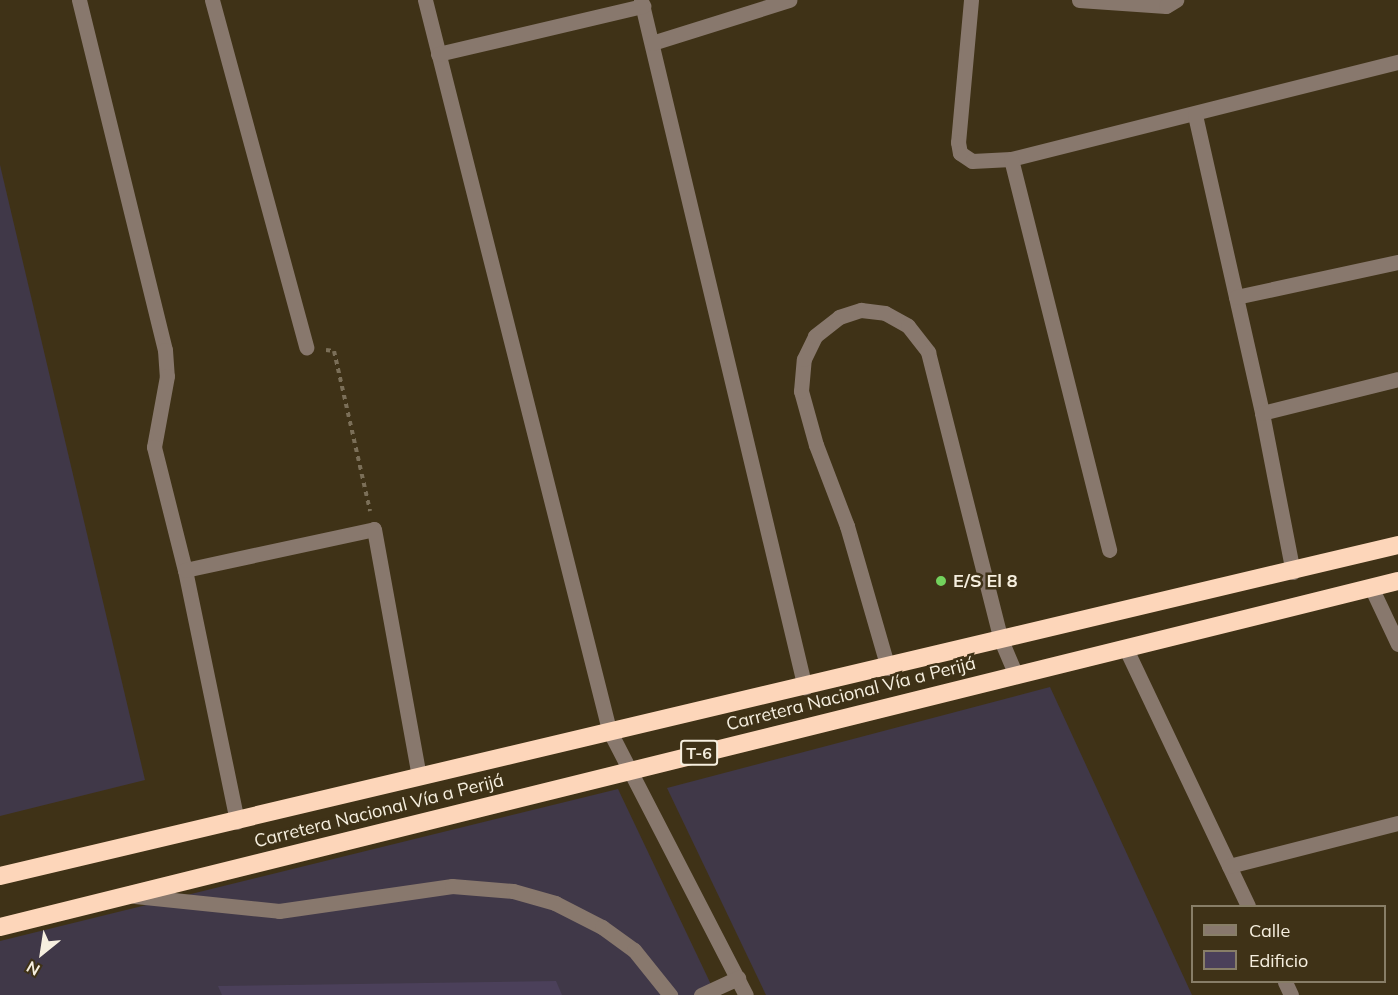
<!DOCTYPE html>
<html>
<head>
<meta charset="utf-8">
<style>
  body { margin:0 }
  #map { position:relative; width:1398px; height:995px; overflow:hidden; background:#3f3217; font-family:Mulish,sans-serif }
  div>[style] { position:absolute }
  .industrial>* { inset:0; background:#403848 }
  .building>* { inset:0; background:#4b405a }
  .path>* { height:4px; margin-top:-2px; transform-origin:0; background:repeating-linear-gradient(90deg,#7b6f58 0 4.5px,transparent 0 9px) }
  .minor>* { height:15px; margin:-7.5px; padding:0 7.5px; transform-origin:7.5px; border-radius:7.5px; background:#88786d }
  .highway>* { height:18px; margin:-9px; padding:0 9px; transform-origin:9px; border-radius:9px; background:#fdd6ba }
  .dots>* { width:16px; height:16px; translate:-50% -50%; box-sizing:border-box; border:3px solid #3f3217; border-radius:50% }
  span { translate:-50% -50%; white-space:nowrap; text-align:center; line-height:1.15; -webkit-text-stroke:5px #3f3217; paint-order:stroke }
  .shield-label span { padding:2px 4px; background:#3f3217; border:2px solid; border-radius:4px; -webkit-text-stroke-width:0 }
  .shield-label { font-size:16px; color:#f6efdf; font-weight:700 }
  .poi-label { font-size:18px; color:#f6efdf; font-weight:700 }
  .left { translate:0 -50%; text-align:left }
  .street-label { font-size:18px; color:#f6efdf }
  .legend { position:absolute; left:1191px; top:905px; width:195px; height:78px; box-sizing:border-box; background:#3f3217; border:2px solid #887e67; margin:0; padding:8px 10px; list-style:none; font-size:18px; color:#f6efdf }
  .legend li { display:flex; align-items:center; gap:12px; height:30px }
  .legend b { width:30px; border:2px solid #887e67 }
  .north { position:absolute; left:12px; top:923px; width:60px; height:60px; -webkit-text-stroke:4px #3f3217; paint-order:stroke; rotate:210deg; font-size:16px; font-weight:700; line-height:24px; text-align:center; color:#f6efdf }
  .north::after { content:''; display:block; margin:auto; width:21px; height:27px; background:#f6efdf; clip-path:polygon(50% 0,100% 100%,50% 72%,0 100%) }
</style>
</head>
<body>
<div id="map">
  <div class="industrial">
    <i style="clip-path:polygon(0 165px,145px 780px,0 816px)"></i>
    <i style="clip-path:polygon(1050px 687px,1192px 995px,766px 995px,667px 788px)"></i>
    <i style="clip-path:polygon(618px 789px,716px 995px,0 995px,0 941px)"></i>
  </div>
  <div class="building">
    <i style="clip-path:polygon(556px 981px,562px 995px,222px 995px,218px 986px)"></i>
  </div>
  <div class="path">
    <i style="left:326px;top:350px;width:8px;rotate:7deg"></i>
    <i style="left:334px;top:351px;width:164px;rotate:77.3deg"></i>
  </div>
  <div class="minor">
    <i style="left:79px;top:0;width:360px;rotate:76.2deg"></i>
    <i style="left:165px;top:350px;width:26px;rotate:86deg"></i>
    <i style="left:167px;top:376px;width:72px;rotate:100.4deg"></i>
    <i style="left:154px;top:447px;width:127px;rotate:75.9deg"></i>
    <i style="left:185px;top:570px;width:257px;rotate:78.3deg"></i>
    <i style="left:212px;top:0;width:360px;rotate:74.8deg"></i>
    <i style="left:425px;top:0;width:753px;rotate:75.85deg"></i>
    <i style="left:609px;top:730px;width:298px;rotate:62.7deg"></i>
    <i style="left:641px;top:0;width:707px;rotate:76.59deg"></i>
    <i style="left:971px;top:0;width:143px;rotate:95.2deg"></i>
    <i style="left:958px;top:142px;width:11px;rotate:80deg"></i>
    <i style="left:960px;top:153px;width:14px;rotate:34deg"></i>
    <i style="left:972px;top:161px;width:39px;rotate:-3deg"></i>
    <i style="left:1011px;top:159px;width:399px;rotate:-14.1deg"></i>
    <i style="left:1079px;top:0;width:87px;rotate:3.9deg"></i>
    <i style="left:1166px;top:6px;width:12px;rotate:-31deg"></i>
    <i style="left:652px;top:43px;width:144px;rotate:-17.4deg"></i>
    <i style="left:438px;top:54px;width:211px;rotate:-13.2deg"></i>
    <i style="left:1195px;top:115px;width:305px;rotate:77.3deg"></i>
    <i style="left:1262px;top:413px;width:162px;rotate:79deg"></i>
    <i style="left:1011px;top:159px;width:403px;rotate:75.9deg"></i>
    <i style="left:1236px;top:297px;width:166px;rotate:-12.2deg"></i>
    <i style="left:1262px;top:413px;width:140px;rotate:-14deg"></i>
    <i style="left:185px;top:570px;width:193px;rotate:-12.2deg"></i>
    <i style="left:374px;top:529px;width:252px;rotate:79.7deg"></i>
    <i style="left:1371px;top:587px;width:63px;rotate:64.7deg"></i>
    <i style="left:1126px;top:649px;width:284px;rotate:64.6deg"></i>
    <i style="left:888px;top:668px;width:148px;rotate:-106.1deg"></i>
    <i style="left:847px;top:526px;width:87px;rotate:-110.9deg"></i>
    <i style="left:816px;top:445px;width:56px;rotate:-105.5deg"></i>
    <i style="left:801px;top:391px;width:32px;rotate:-85deg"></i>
    <i style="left:804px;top:359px;width:25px;rotate:-64deg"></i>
    <i style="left:815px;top:336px;width:31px;rotate:-38deg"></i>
    <i style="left:839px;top:317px;width:23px;rotate:-18deg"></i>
    <i style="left:861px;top:310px;width:24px;rotate:7deg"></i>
    <i style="left:885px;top:313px;width:26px;rotate:29deg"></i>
    <i style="left:908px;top:326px;width:33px;rotate:52deg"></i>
    <i style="left:928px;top:352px;width:297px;rotate:75.8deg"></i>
    <i style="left:1001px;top:640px;width:39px;rotate:67deg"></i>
    <i style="left:1229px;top:866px;width:174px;rotate:-14.3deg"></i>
    <i style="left:135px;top:896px;width:145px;rotate:5.9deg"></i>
    <i style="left:279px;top:911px;width:175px;rotate:-8.2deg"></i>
    <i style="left:452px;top:886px;width:61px;rotate:4.7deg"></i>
    <i style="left:513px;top:891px;width:44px;rotate:15.9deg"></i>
    <i style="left:555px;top:903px;width:53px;rotate:27.1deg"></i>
    <i style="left:602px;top:927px;width:39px;rotate:36deg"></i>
    <i style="left:634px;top:950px;width:58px;rotate:51.3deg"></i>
    <i style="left:1285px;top:982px;width:14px;rotate:65deg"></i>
    <i style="left:701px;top:995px;width:41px;rotate:-24.7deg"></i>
  </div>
  <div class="highway">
    <i style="left:0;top:876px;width:1437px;rotate:-13.32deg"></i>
    <i style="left:0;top:927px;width:1440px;rotate:-13.9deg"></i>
  </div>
  <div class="dots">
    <i style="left:941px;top:581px;background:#73d25d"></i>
  </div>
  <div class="shield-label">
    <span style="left:699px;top:753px">T-6</span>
  </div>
  <div class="poi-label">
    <span class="left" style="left:953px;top:581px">E/S El 8</span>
  </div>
  <div class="street-label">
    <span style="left:851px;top:694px;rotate:-14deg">Carretera Nacional Vía a Perijá</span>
    <span style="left:379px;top:811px;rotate:-14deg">Carretera Nacional Vía a Perijá</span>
  </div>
  <ul class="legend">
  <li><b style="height:8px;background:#88786d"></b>Calle</li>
  <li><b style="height:16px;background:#4b405a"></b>Edificio</li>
  </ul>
  <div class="north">N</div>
</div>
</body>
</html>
